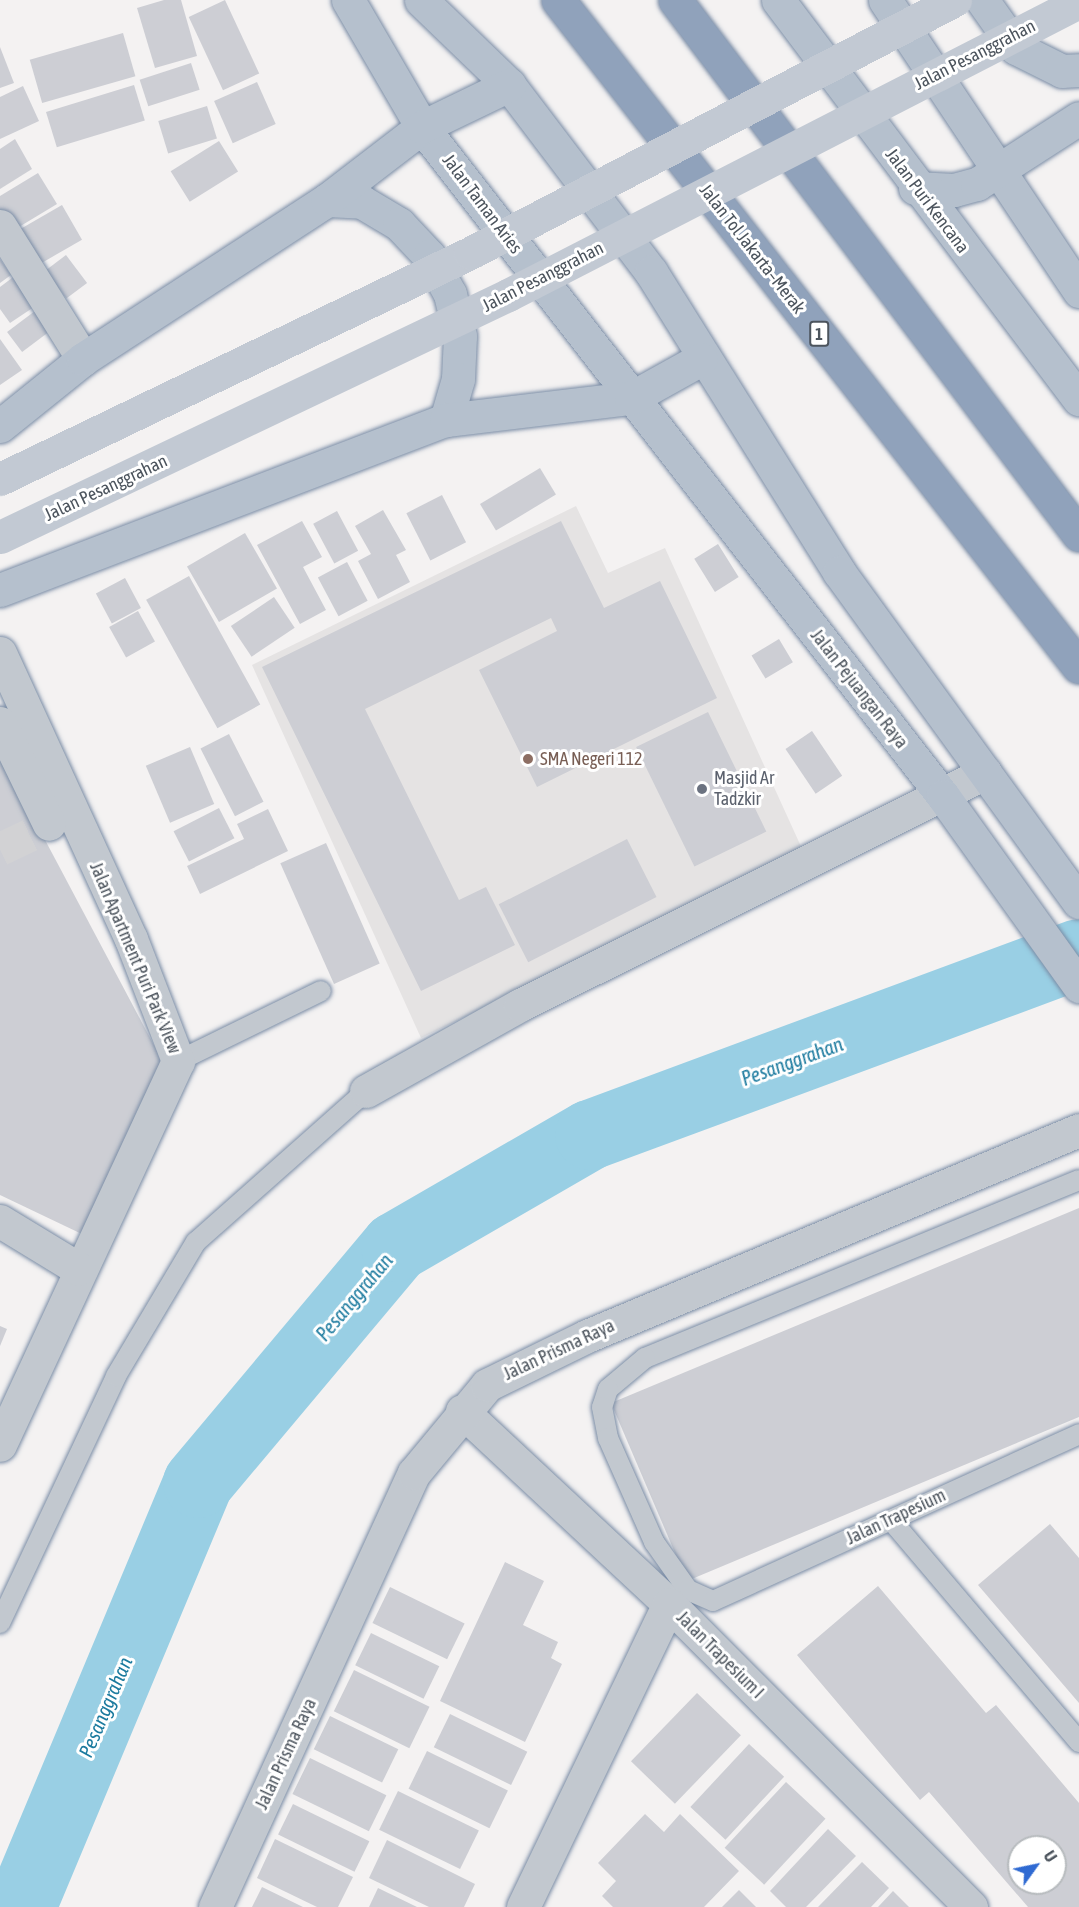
<!DOCTYPE html>
<html>
<head>
<meta charset="utf-8">
<style>
  body { margin:0 }
  #map { position:relative; width:1079px; height:1907px; overflow:hidden; background:#f4f2f2; font-family:"Asap Condensed",sans-serif }
  div>[style] { position:absolute }
  .education>* { inset:0; background:#e5e3e3 }
  .river>* { height:70px; margin:-35px; padding:0 35px; transform-origin:35px; border-radius:35px; background:#99cfe4 }
  .building>* { inset:0; background:#cdced4; transform-origin:0 0 }
  .street-tunnel>* { height:33px; margin-top:-16.5px; transform-origin:0; background:repeating-linear-gradient(90deg,#d2d2d4 0 33px,transparent 0 49px) }
  .roads { filter:drop-shadow(0 0 2px #7b8da6) drop-shadow(0 0 2px #7b8da6) }
  .lane>* { height:20px; margin:-10px; padding:0 10px; transform-origin:10px; border-radius:10px; background:#c2c8cf }
  .street>* { height:33px; margin:-16.5px; padding:0 16.5px; transform-origin:16.5px; border-radius:16.5px; background:#c2c8cf }
  .primary>* { height:33px; margin:-16.5px; padding:0 16.5px; transform-origin:16.5px; border-radius:16.5px; background:#b5c0cd }
  .highway>* { height:33px; margin:-16.5px; padding:0 16.5px; transform-origin:16.5px; border-radius:16.5px; background:#90a2bb }
  .secondary-bridge>* { height:33px; margin:-16.5px; padding:0 16.5px; transform-origin:16.5px; border-radius:16.5px; background:#c2c9d3 }
  .dots>* { width:16px; height:16px; translate:-50% -50%; box-sizing:border-box; border:3px solid #fff; border-radius:50% }
  span { translate:-50% -50%; white-space:nowrap; text-align:center; line-height:1.15; -webkit-text-stroke:6px #fff; paint-order:stroke }
  .shield-label span { padding:2px 4px; background:#fff; border:2px solid; border-radius:4px; -webkit-text-stroke-width:0 }
  .shield-label { font-size:16px; color:#4c545d; font-weight:700 }
  .street-label { font-size:18px; color:#4c545d }
  .education-label { font-size:18px; color:#785e54 }
  .left { translate:0 -50%; text-align:left }
  .worship-label { font-size:18px; color:#5b616d }
  .water-label { font-size:20px; color:#1d7b9f; font-style:italic }
  .north { position:absolute; left:1007px; top:1835px; width:60px; height:60px; box-sizing:border-box; background:#fff; border:2px solid #b7bbbe; border-radius:50%; rotate:57deg; font-size:16px; font-weight:700; line-height:24px; text-align:center; color:#4c545d }
  .north::after { content:''; display:block; margin:auto; width:21px; height:27px; background:#2f6ad2; clip-path:polygon(50% 0,100% 100%,50% 72%,0 100%) }
</style>
</head>
<body>
<div id="map">
  <div class="education">
    <i style="clip-path:polygon(576px 506px,608px 573px,665px 548px,804px 853px,421px 1038px,252px 665px)"></i>
  </div>
  <div class="river">
    <i style="left:21px;top:1907px;width:459px;rotate:-67.3deg"></i>
    <i style="left:198px;top:1483px;width:308px;rotate:-50deg"></i>
    <i style="left:396px;top:1247px;width:224px;rotate:-30deg"></i>
    <i style="left:590px;top:1135px;width:521px;rotate:-20.31deg"></i>
  </div>
  <div class="building">
    <i style="clip-path:polygon(164px 0,181px 0,197px 56px,155px 68px,137px 8px)"></i>
    <i style="left:225px;top:0;width:81px;height:40px;rotate:65deg"></i>
    <i style="left:123px;top:33px;width:45px;height:97px;rotate:74deg"></i>
    <i style="clip-path:polygon(0 47px,14px 83px,0 88px)"></i>
    <i style="left:191px;top:63px;width:28px;height:54px;rotate:72deg"></i>
    <i style="left:257px;top:82px;width:46px;height:47px;rotate:66deg"></i>
    <i style="left:134px;top:85px;width:37px;height:92px;rotate:73deg"></i>
    <i style="clip-path:polygon(23px 86px,39px 121px,0 139px,0 97px)"></i>
    <i style="left:207px;top:106px;width:34px;height:51px;rotate:73deg"></i>
    <i style="clip-path:polygon(15px 139px,32px 169px,0 189px,0 149px)"></i>
    <i style="left:219px;top:141px;width:36px;height:57px;rotate:58deg"></i>
    <i style="clip-path:polygon(38px 173px,57px 204px,9px 233px,0 218px,0 196px)"></i>
    <i style="left:62px;top:205px;width:40px;height:58px;rotate:60deg"></i>
    <i style="left:66px;top:255px;width:35px;height:26px;rotate:53deg"></i>
    <i style="clip-path:polygon(0 259px,11px 275px,0 283px)"></i>
    <i style="clip-path:polygon(16px 275px,37px 305px,10px 323px,0 309px,0 287px)"></i>
    <i style="left:39px;top:308px;width:25px;height:40px;rotate:53deg"></i>
    <i style="clip-path:polygon(0 339px,22px 370px,0 385px)"></i>
    <i style="left:540px;top:468px;width:31px;height:70px;rotate:59deg"></i>
    <i style="left:442px;top:495px;width:53px;height:40px;rotate:63deg"></i>
    <i style="clip-path:polygon(383px 510px,406px 550px,396px 555px,410px 582px,378px 599px,358px 561px,371px 554px,355px 526px)"></i>
    <i style="left:337px;top:511px;width:45px;height:27px;rotate:62deg"></i>
    <i style="clip-path:polygon(302px 521px,322px 557px,303px 567px,326px 610px,300px 624px,257px 545px)"></i>
    <i style="clip-path:polygon(561px 521px,604px 608px,660px 581px,717px 698px,537px 787px,479px 670px,557px 631px,551px 618px,365px 709px,459px 900px,486px 887px,515px 945px,421px 991px,262px 667px)"></i>
    <i style="left:245px;top:533px;width:64px;height:67px;rotate:60deg"></i>
    <i style="left:718px;top:544px;width:39px;height:28px;rotate:58deg"></i>
    <i style="left:347px;top:562px;width:44px;height:33px;rotate:62deg"></i>
    <i style="left:189px;top:576px;width:147px;height:49px;rotate:61deg"></i>
    <i style="left:125px;top:578px;width:34px;height:33px;rotate:62deg"></i>
    <i style="left:274px;top:597px;width:37px;height:52px;rotate:56deg"></i>
    <i style="left:138px;top:611px;width:35px;height:33px;rotate:61deg"></i>
    <i style="left:779px;top:639px;width:27px;height:32px;rotate:59deg"></i>
    <i style="left:708px;top:712px;width:133px;height:80px;rotate:64deg"></i>
    <i style="left:812px;top:731px;width:54px;height:32px;rotate:56deg"></i>
    <i style="left:229px;top:734px;width:76px;height:32px;rotate:63deg"></i>
    <i style="left:190px;top:747px;width:62px;height:48px;rotate:67deg"></i>
    <i style="clip-path:polygon(0 755px,165px 1066px,86px 1236px,0 1195px)"></i>
    <i style="left:219px;top:808px;width:34px;height:51px;rotate:63deg"></i>
    <i style="clip-path:polygon(268px 809px,288px 851px,200px 894px,187px 866px,244px 839px,237px 824px)"></i>
    <i style="left:627px;top:839px;width:65px;height:144px;rotate:63deg"></i>
    <i style="left:326px;top:843px;width:132px;height:50px;rotate:66deg"></i>
    <i style="clip-path:polygon(1079px 1208px,1079px 1417px,687px 1581px,611px 1403px)"></i>
    <i style="clip-path:polygon(0 1326px,7px 1329px,0 1346px)"></i>
    <i style="clip-path:polygon(1050px 1524px,1079px 1558px,1079px 1703px,978px 1585px)"></i>
    <i style="clip-path:polygon(505px 1562px,544px 1581px,523px 1625px,558px 1642px,551px 1658px,562px 1664px,525px 1742px,440px 1701px)"></i>
    <i style="clip-path:polygon(evenodd,878px 1586px,986px 1713px,996px 1705px,1079px 1803px,1079px 1907px,1028px 1907px,929px 1792px,920px 1800px,797px 1655px,878px 1586px,1019px 1847px,1055px 1847px,1055px 1883px,1019px 1883px,1019px 1847px)"></i>
    <i style="left:390px;top:1587px;width:83px;height:40px;rotate:26deg"></i>
    <i style="left:371px;top:1633px;width:76px;height:36px;rotate:26deg"></i>
    <i style="left:354px;top:1670px;width:84px;height:46px;rotate:26deg"></i>
    <i style="left:697px;top:1693px;width:61px;height:95px;rotate:44deg"></i>
    <i style="left:450px;top:1714px;width:86px;height:37px;rotate:26deg"></i>
    <i style="left:330px;top:1716px;width:76px;height:37px;rotate:26deg"></i>
    <i style="left:749px;top:1744px;width:48px;height:86px;rotate:43deg"></i>
    <i style="left:427px;top:1751px;width:90px;height:42px;rotate:26deg"></i>
    <i style="left:310px;top:1758px;width:85px;height:40px;rotate:26deg"></i>
    <i style="left:786px;top:1782px;width:54px;height:90px;rotate:43deg"></i>
    <i style="left:398px;top:1791px;width:90px;height:43px;rotate:26deg"></i>
    <i style="left:293px;top:1804px;width:85px;height:34px;rotate:26deg"></i>
    <i style="clip-path:polygon(645px 1814px,664px 1832px,680px 1814px,739px 1871px,704px 1907px,613px 1907px,602px 1896px,616px 1881px,598px 1863px)"></i>
    <i style="clip-path:polygon(828px 1829px,856px 1856px,806px 1907px,786px 1907px,770px 1891px)"></i>
    <i style="clip-path:polygon(275px 1839px,353px 1877px,338px 1907px,317px 1907px,257px 1878px)"></i>
    <i style="clip-path:polygon(387px 1840px,475px 1884px,464px 1907px,429px 1907px,369px 1878px)"></i>
    <i style="clip-path:polygon(862px 1862px,889px 1888px,871px 1907px,818px 1907px)"></i>
    <i style="clip-path:polygon(262px 1887px,303px 1907px,252px 1907px)"></i>
    <i style="clip-path:polygon(378px 1888px,417px 1907px,369px 1907px)"></i>
    <i style="clip-path:polygon(739px 1890px,756px 1907px,722px 1907px)"></i>
    <i style="clip-path:polygon(893px 1891px,909px 1907px,878px 1907px)"></i>
  </div>
  <div class="street-tunnel">
    <i style="left:0;top:849px;width:44px;rotate:-25.4deg"></i>
  </div>
  <div class="roads">
    <div class="lane">
      <i style="left:178px;top:1061px;width:159px;rotate:-26.1deg"></i>
      <i style="left:1079px;top:1180px;width:469px;rotate:157.7deg"></i>
      <i style="left:645px;top:1358px;width:48px;rotate:140deg"></i>
      <i style="left:608px;top:1389px;width:19px;rotate:108deg"></i>
      <i style="left:602px;top:1407px;width:32px;rotate:79deg"></i>
      <i style="left:608px;top:1438px;width:114px;rotate:66.1deg"></i>
      <i style="left:654px;top:1542px;width:59px;rotate:54.7deg"></i>
      <i style="left:688px;top:1590px;width:27px;rotate:24deg"></i>
      <i style="left:713px;top:1601px;width:402px;rotate:-24.5deg"></i>
      <i style="left:891px;top:1520px;width:291px;rotate:49.7deg"></i>
      <i style="left:0;top:1623px;width:273px;rotate:-64.8deg"></i>
      <i style="left:116px;top:1376px;width:156px;rotate:-59.2deg"></i>
      <i style="left:196px;top:1242px;width:227px;rotate:-41.6deg"></i>
    </div>
    <div class="street">
      <i style="left:0;top:226px;width:157px;rotate:58deg"></i>
      <i style="left:0;top:653px;width:315px;rotate:65.4deg"></i>
      <i style="left:131px;top:939px;width:131px;rotate:68.9deg"></i>
      <i style="left:178px;top:1061px;width:423px;rotate:114.9deg"></i>
      <i style="left:0;top:723px;width:112px;rotate:64.1deg"></i>
      <i style="left:366px;top:1091px;width:176px;rotate:-29.2deg"></i>
      <i style="left:520px;top:1005px;width:520px;rotate:-26.52deg"></i>
      <i style="left:0;top:1221px;width:92px;rotate:31.3deg"></i>
      <i style="left:462px;top:1411px;width:283px;rotate:43deg"></i>
      <i style="left:669px;top:1604px;width:428px;rotate:45.1deg"></i>
      <i style="left:215px;top:1907px;width:477px;rotate:-65.4deg"></i>
      <i style="left:414px;top:1473px;width:114px;rotate:-50.3deg"></i>
      <i style="left:487px;top:1385px;width:111px;rotate:-26.1deg"></i>
      <i style="left:587px;top:1336px;width:533px;rotate:-22.72deg"></i>
      <i style="left:523px;top:1907px;width:336px;rotate:-64.3deg"></i>
    </div>
    <div class="primary">
      <i style="left:348px;top:0;width:147px;rotate:59.8deg"></i>
      <i style="left:422px;top:127px;width:848px;rotate:52.09deg"></i>
      <i style="left:943px;top:796px;width:234px;rotate:54.4deg"></i>
      <i style="left:421px;top:0;width:122px;rotate:44deg"></i>
      <i style="left:509px;top:85px;width:235px;rotate:52.8deg"></i>
      <i style="left:651px;top:272px;width:354px;rotate:57.9deg"></i>
      <i style="left:839px;top:572px;width:408px;rotate:54deg"></i>
      <i style="left:778px;top:0;width:500px;rotate:53deg"></i>
      <i style="left:885px;top:0;width:350px;rotate:56.3deg"></i>
      <i style="left:982px;top:0;width:59px;rotate:54.7deg"></i>
      <i style="left:1016px;top:48px;width:51px;rotate:26.6deg"></i>
      <i style="left:1062px;top:71px;width:17px;rotate:-3deg"></i>
      <i style="left:915px;top:188px;width:39px;rotate:3deg"></i>
      <i style="left:954px;top:190px;width:24px;rotate:-15deg"></i>
      <i style="left:977px;top:184px;width:121px;rotate:-32.9deg"></i>
      <i style="left:327px;top:200px;width:35px;rotate:3deg"></i>
      <i style="left:362px;top:202px;width:43px;rotate:30.7deg"></i>
      <i style="left:399px;top:224px;width:44px;rotate:46.8deg"></i>
      <i style="left:429px;top:256px;width:43px;rotate:61.1deg"></i>
      <i style="left:450px;top:294px;width:43px;rotate:76.6deg"></i>
      <i style="left:460px;top:336px;width:43px;rotate:92.7deg"></i>
      <i style="left:458px;top:379px;width:43px;rotate:106.3deg"></i>
      <i style="left:0;top:426px;width:107px;rotate:-38.9deg"></i>
      <i style="left:83px;top:359px;width:291px;rotate:-33.1deg"></i>
      <i style="left:327px;top:200px;width:120px;rotate:-37.5deg"></i>
      <i style="left:422px;top:127px;width:97px;rotate:-25.8deg"></i>
      <i style="left:0;top:590px;width:477px;rotate:-20.9deg"></i>
      <i style="left:446px;top:420px;width:186px;rotate:-6.8deg"></i>
      <i style="left:631px;top:398px;width:80px;rotate:-29.1deg"></i>
    </div>
    <div class="highway">
      <i style="left:558px;top:0;width:846px;rotate:52.01deg"></i>
      <i style="left:675px;top:0;width:670px;rotate:52.94deg"></i>
    </div>
  </div>
  <div class="secondary-bridge">
    <i style="left:0;top:479px;width:522px;rotate:-25.68deg"></i>
    <i style="left:470px;top:253px;width:547px;rotate:-27.55deg"></i>
    <i style="left:0;top:537px;width:563px;rotate:-25.47deg"></i>
    <i style="left:508px;top:295px;width:642px;rotate:-27.16deg"></i>
  </div>
  <div class="dots">
    <i style="left:528px;top:759px;background:#8d6e63"></i>
    <i style="left:702px;top:789px;background:#6b7280"></i>
  </div>
  <div class="shield-label">
    <span style="left:819px;top:334px">1</span>
  </div>
  <div class="street-label">
    <span style="left:975px;top:55px;rotate:-27deg">Jalan Pesanggrahan</span>
    <span style="left:927px;top:201px;rotate:53deg">Jalan Puri Kencana</span>
    <span style="left:482px;top:204px;rotate:53deg">Jalan Taman Aries</span>
    <span style="left:752px;top:249px;rotate:52deg">Jalan Tol Jakarta–Merak</span>
    <span style="left:543px;top:277px;rotate:-27deg">Jalan Pesanggrahan</span>
    <span style="left:106px;top:488px;rotate:-25deg">Jalan Pesanggrahan</span>
    <span style="left:859px;top:689px;rotate:52deg">Jalan Pejuangan Raya</span>
    <span style="left:135px;top:958px;rotate:67deg">Jalan Apartment Puri Park View</span>
    <span style="left:559px;top:1350px;rotate:-25deg">Jalan Prisma Raya</span>
    <span style="left:896px;top:1517px;rotate:-25deg">Jalan Trapesium</span>
    <span style="left:720px;top:1655px;rotate:45deg">Jalan Trapesium I</span>
    <span style="left:286px;top:1754px;rotate:-65deg">Jalan Prisma Raya</span>
  </div>
  <div class="education-label">
    <span class="left" style="left:540px;top:759px">SMA Negeri 112</span>
  </div>
  <div class="worship-label">
    <span class="left" style="left:714px;top:789px">Masjid Ar<br>Tadzkir</span>
  </div>
  <div class="water-label">
    <span style="left:792px;top:1061px;rotate:-20deg">Pesanggrahan</span>
    <span style="left:354px;top:1297px;rotate:-50deg">Pesanggrahan</span>
    <span style="left:105px;top:1707px;rotate:-67deg">Pesanggrahan</span>
  </div>
  <div class="north">U</div>
</div>
</body>
</html>
